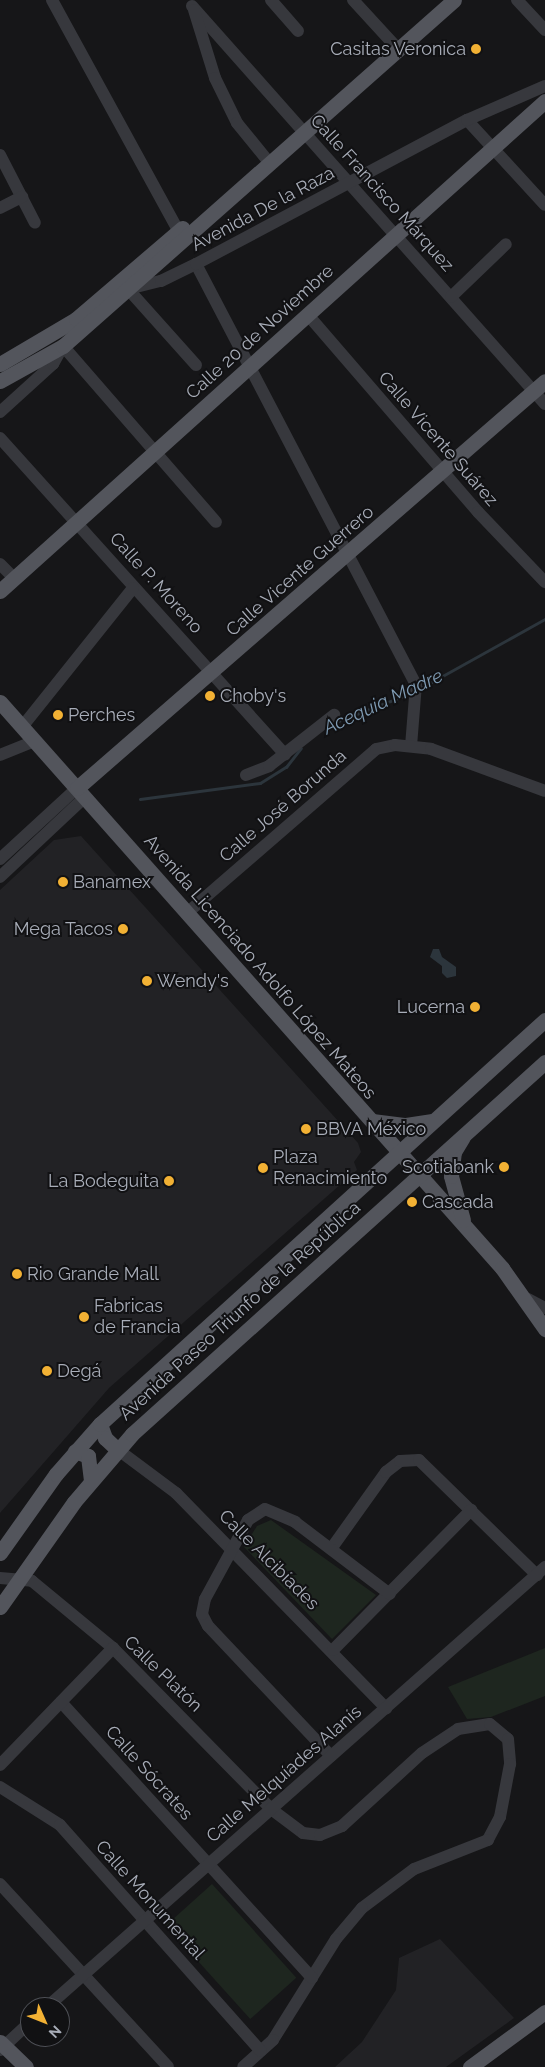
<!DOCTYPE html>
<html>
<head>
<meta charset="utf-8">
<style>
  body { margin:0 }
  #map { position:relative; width:545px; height:2067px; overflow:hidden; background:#161618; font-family:Raleway,sans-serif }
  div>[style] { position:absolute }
  .built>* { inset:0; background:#222225 }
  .green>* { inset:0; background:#1e261f; transform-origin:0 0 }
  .water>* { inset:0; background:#2c353c }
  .stream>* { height:3px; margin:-1.5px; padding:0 1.5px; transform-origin:1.5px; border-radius:1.5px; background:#2c353c }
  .minor>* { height:12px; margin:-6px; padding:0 6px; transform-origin:6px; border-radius:6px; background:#37383d }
  .major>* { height:15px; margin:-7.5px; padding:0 7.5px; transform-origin:7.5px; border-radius:7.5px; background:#53555c }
  .dots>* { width:14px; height:14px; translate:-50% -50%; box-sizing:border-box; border:2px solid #111113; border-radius:50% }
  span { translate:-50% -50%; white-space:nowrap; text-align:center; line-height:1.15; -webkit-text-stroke:4px #111113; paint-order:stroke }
  .poi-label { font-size:18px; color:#a8adb8 }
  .right { translate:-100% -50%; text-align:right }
  .left { translate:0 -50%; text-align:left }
  .street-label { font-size:18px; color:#a8adb8 }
  .water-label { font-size:19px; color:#7f9bb3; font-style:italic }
  .north { position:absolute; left:20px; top:1997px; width:50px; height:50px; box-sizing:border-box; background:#111113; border:1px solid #4d4f55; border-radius:50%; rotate:134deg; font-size:14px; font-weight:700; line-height:20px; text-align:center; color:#a8adb8 }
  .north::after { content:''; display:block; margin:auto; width:18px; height:22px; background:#f2b134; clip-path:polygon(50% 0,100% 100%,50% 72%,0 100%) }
</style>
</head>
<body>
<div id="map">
  <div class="built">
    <i style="clip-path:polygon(81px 836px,358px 1143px,361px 1152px,354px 1162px,357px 1170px,109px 1388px,0 1513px,0 890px,54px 840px)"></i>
    <i style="clip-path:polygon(440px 1939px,514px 2018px,446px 2067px,335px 2067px,362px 2042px,396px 1990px,399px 1958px)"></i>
  </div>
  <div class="green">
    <i style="clip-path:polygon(271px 1520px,376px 1595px,332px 1639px,244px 1547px,257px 1526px)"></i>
    <i style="clip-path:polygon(545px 1648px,545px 1696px,491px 1717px,467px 1719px,448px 1687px)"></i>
    <i style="left:212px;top:1884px;width:126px;height:62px;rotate:48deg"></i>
  </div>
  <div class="water">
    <i style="clip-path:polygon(433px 949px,439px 949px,442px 957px,456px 967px,456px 976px,447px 978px,442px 973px,442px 966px,430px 957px)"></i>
  </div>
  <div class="stream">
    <i style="left:419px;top:689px;width:144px;rotate:-29.1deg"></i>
    <i style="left:333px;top:723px;width:84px;rotate:-21deg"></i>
    <i style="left:140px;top:799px;width:121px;rotate:-7.6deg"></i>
    <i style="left:260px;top:783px;width:31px;rotate:-32deg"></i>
    <i style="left:286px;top:767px;width:24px;rotate:-52deg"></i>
  </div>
  <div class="minor">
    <i style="left:52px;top:0;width:273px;rotate:61.3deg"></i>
    <i style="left:271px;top:0;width:41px;rotate:48.9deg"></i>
    <i style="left:353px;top:0;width:67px;rotate:47.4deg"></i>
    <i style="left:517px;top:0;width:41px;rotate:47deg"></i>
    <i style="left:192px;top:6px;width:532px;rotate:48.43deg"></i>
    <i style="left:194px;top:10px;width:71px;rotate:72.8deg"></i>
    <i style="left:215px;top:78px;width:50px;rotate:63.9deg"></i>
    <i style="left:237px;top:123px;width:49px;rotate:50.8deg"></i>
    <i style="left:467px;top:120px;width:115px;rotate:47.5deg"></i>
    <i style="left:0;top:155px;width:76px;rotate:62.8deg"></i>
    <i style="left:0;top:208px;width:25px;rotate:-27deg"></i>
    <i style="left:196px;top:264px;width:474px;rotate:62.4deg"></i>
    <i style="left:416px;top:684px;width:62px;rotate:94.6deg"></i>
    <i style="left:128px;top:289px;width:34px;rotate:-14deg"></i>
    <i style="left:161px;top:281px;width:39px;rotate:-26deg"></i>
    <i style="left:196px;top:264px;width:307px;rotate:-28deg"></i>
    <i style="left:467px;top:120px;width:85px;rotate:-23.6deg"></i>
    <i style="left:128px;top:289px;width:102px;rotate:48.2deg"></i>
    <i style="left:451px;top:297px;width:76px;rotate:-43.9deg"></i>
    <i style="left:308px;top:315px;width:260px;rotate:49.2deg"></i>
    <i style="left:478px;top:512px;width:97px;rotate:46.3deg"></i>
    <i style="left:0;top:412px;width:72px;rotate:-42.2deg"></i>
    <i style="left:53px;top:364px;width:21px;rotate:-61deg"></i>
    <i style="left:63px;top:346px;width:233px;rotate:49deg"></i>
    <i style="left:0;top:438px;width:426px;rotate:48deg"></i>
    <i style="left:0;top:564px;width:20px;rotate:45deg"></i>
    <i style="left:22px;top:727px;width:178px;rotate:-51.4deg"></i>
    <i style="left:0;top:755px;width:38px;rotate:-22deg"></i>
    <i style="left:246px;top:775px;width:25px;rotate:-21deg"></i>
    <i style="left:269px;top:766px;width:83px;rotate:-38.1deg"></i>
    <i style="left:0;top:859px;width:105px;rotate:-42.7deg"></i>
    <i style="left:0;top:877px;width:117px;rotate:-43.3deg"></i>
    <i style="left:187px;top:913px;width:250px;rotate:-40.9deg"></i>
    <i style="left:376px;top:749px;width:19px;rotate:-12deg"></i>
    <i style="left:395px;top:745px;width:36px;rotate:6deg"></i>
    <i style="left:431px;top:749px;width:121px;rotate:20.2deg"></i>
    <i style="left:528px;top:1299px;width:19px;rotate:28deg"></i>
    <i style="left:117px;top:1449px;width:74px;rotate:36.7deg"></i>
    <i style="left:176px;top:1493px;width:301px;rotate:45.7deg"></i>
    <i style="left:331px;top:1549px;width:95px;rotate:-54.5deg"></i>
    <i style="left:386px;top:1472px;width:18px;rotate:-38deg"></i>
    <i style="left:400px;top:1461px;width:19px;rotate:-3deg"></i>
    <i style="left:419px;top:1460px;width:165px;rotate:44.3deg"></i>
    <i style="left:0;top:1578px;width:32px;rotate:5deg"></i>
    <i style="left:32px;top:1581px;width:105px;rotate:39.6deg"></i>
    <i style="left:113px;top:1648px;width:226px;rotate:45.5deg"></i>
    <i style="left:271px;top:1809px;width:40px;rotate:37deg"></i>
    <i style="left:303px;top:1833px;width:17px;rotate:7deg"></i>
    <i style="left:320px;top:1835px;width:24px;rotate:-22deg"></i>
    <i style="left:342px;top:1826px;width:108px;rotate:-42.4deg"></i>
    <i style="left:422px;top:1753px;width:43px;rotate:-33.7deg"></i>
    <i style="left:458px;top:1729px;width:32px;rotate:-9deg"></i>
    <i style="left:490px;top:1724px;width:23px;rotate:40deg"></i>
    <i style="left:508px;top:1739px;width:25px;rotate:85deg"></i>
    <i style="left:510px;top:1764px;width:54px;rotate:100.7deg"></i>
    <i style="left:500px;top:1817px;width:26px;rotate:118deg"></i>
    <i style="left:488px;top:1840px;width:79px;rotate:158.6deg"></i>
    <i style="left:414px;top:1869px;width:65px;rotate:143.1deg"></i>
    <i style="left:362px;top:1908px;width:40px;rotate:130deg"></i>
    <i style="left:336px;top:1939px;width:119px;rotate:122deg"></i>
    <i style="left:273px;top:2040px;width:40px;rotate:138deg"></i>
    <i style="left:333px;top:1650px;width:197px;rotate:-45.4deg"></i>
    <i style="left:61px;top:1702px;width:373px;rotate:47.7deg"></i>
    <i style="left:331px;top:1756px;width:179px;rotate:-133.4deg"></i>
    <i style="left:208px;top:1626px;width:13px;rotate:-117deg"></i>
    <i style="left:202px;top:1614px;width:15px;rotate:-79deg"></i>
    <i style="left:205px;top:1599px;width:90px;rotate:-61.4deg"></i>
    <i style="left:248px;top:1520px;width:20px;rotate:-33deg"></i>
    <i style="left:265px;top:1509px;width:33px;rotate:23deg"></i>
    <i style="left:295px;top:1522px;width:119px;rotate:37.2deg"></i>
    <i style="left:0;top:1765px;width:163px;rotate:-46deg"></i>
    <i style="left:0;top:1787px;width:71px;rotate:32.3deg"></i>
    <i style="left:60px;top:1825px;width:302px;rotate:48.4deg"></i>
    <i style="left:0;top:1884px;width:248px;rotate:47.4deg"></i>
    <i style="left:47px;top:2007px;width:665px;rotate:-41.46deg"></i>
    <i style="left:0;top:2050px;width:41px;rotate:-43deg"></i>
  </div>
  <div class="major">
    <i style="left:0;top:364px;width:88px;rotate:-30.6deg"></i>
    <i style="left:76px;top:319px;width:140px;rotate:-40.6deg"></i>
    <i style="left:0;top:381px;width:72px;rotate:-29.1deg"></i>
    <i style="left:63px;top:346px;width:522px;rotate:-41.51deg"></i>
    <i style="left:0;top:591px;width:733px;rotate:-41.96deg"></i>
    <i style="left:0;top:702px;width:757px;rotate:48.43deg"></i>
    <i style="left:502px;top:1268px;width:75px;rotate:54.8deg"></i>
    <i style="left:77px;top:788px;width:620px;rotate:-41.01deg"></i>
    <i style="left:372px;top:1121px;width:34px;rotate:7deg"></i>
    <i style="left:406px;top:1125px;width:25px;rotate:-9deg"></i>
    <i style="left:463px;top:1220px;width:46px;rotate:-105.3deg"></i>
    <i style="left:451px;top:1176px;width:24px;rotate:-83deg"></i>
    <i style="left:454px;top:1152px;width:17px;rotate:-59deg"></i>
    <i style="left:100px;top:1424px;width:15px;rotate:70deg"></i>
    <i style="left:105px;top:1438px;width:16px;rotate:43deg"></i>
    <i style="left:75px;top:1451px;width:14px;rotate:21deg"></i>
    <i style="left:88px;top:1456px;width:24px;rotate:83deg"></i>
    <i style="left:0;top:1553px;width:97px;rotate:-54.7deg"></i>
    <i style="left:56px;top:1474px;width:67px;rotate:-48.7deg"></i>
    <i style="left:100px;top:1424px;width:601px;rotate:-42.24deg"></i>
    <i style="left:0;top:1607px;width:128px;rotate:-54.8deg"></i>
    <i style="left:74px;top:1502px;width:89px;rotate:-49.5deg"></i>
    <i style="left:132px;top:1434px;width:556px;rotate:-42.01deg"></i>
    <i style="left:0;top:2042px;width:36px;rotate:44deg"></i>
    <i style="left:470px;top:2067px;width:93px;rotate:-36.3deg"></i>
  </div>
  <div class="dots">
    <i style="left:476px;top:49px;background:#f2b134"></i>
    <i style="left:210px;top:696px;background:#f2b134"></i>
    <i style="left:58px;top:715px;background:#f2b134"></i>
    <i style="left:63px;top:882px;background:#f2b134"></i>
    <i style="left:123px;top:929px;background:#f2b134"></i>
    <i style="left:147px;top:981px;background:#f2b134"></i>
    <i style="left:475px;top:1007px;background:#f2b134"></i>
    <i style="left:306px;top:1129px;background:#f2b134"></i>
    <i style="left:504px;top:1167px;background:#f2b134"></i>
    <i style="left:263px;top:1168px;background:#f2b134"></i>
    <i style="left:169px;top:1181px;background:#f2b134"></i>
    <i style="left:412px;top:1202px;background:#f2b134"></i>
    <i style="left:17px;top:1274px;background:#f2b134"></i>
    <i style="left:84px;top:1317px;background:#f2b134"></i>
    <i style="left:47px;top:1371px;background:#f2b134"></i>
  </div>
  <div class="poi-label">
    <span class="right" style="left:466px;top:49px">Casitas Veronica</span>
    <span class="left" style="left:220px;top:696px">Choby's</span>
    <span class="left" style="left:68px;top:715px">Perches</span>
    <span class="left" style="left:73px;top:882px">Banamex</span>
    <span class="right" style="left:113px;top:929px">Mega Tacos</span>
    <span class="left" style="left:157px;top:981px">Wendy's</span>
    <span class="right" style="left:465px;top:1007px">Lucerna</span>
    <span class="left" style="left:316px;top:1129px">BBVA México</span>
    <span class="left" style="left:273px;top:1168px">Plaza<br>Renacimiento</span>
    <span class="right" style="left:494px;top:1167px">Scotiabank</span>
    <span class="right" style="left:159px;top:1181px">La Bodeguita</span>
    <span class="left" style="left:422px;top:1202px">Cascada</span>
    <span class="left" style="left:27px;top:1274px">Rio Grande Mall</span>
    <span class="left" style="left:94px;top:1317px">Fabricas<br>de Francia</span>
    <span class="left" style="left:57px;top:1371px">Degá</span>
  </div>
  <div class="street-label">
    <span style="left:382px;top:193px;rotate:48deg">Calle Francisco Márquez</span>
    <span style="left:263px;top:209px;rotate:-28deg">Avenida De la Raza</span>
    <span style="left:260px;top:332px;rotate:-42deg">Calle 20 de Noviembre</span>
    <span style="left:438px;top:439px;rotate:49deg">Calle Vicente Suárez</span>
    <span style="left:300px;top:571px;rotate:-41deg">Calle Vicente Guerrero</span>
    <span style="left:156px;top:583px;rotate:48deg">Calle P. Moreno</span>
    <span style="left:283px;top:806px;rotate:-41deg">Calle José Borunda</span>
    <span style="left:260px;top:967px;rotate:49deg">Avenida Licenciado Adolfo López Mateos</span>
    <span style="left:240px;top:1311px;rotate:-42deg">Avenida Paseo Triunfo de la República</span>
    <span style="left:269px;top:1560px;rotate:45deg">Calle Alcibíades</span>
    <span style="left:163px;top:1674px;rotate:44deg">Calle Platón</span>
    <span style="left:149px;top:1773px;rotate:48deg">Calle Sócrates</span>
    <span style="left:284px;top:1774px;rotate:-41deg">Calle Melquíades Alanís</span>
    <span style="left:150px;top:1900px;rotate:48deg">Calle Monumental</span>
  </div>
  <div class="water-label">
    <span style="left:383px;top:702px;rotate:-25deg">Acequia Madre</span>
  </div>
  <div class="north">N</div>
</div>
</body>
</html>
